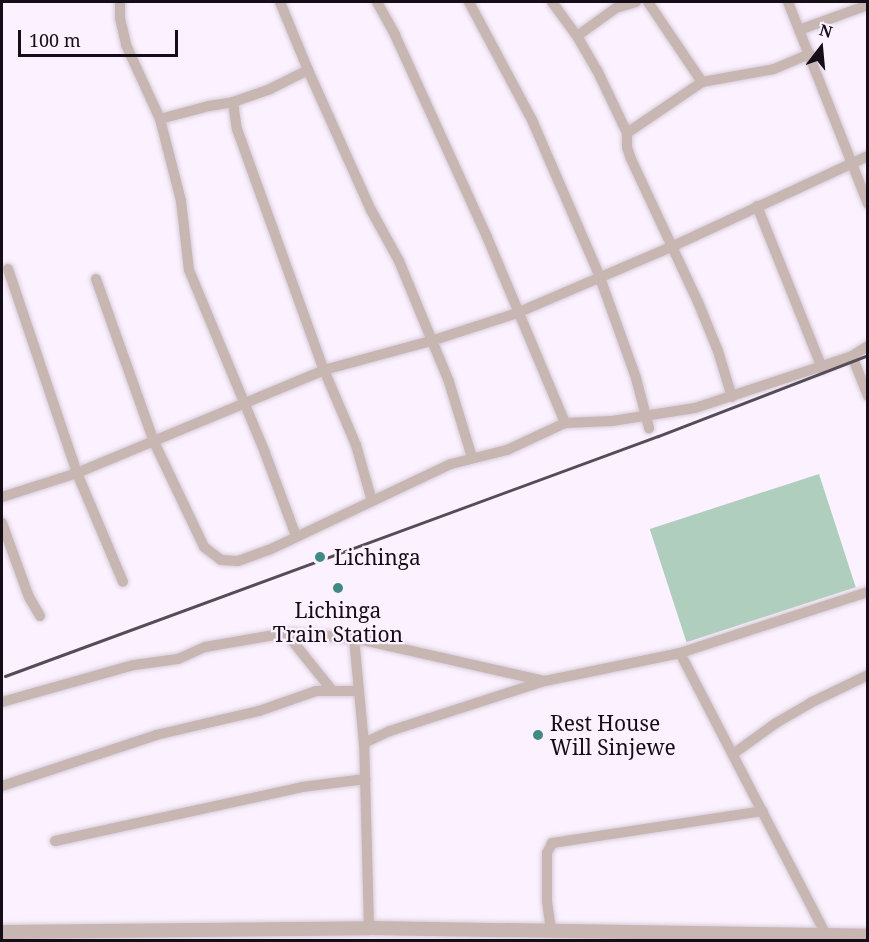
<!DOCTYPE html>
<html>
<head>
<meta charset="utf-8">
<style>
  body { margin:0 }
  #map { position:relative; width:869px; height:942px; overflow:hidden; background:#fcf2ff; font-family:"Noto Serif",serif }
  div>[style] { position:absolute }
  .green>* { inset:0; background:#afcebd; transform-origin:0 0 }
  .roads { filter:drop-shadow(0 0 2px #d7cdda) drop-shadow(0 0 2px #d7cdda) }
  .minor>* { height:10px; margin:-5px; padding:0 5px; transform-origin:5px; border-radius:5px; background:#c8b6b2 }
  .tertiary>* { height:14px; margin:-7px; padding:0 7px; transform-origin:7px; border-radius:7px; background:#c8b6b2 }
  .rail>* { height:3px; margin:-1.5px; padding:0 1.5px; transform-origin:1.5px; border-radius:1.5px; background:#544c56 }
  .dots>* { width:16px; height:16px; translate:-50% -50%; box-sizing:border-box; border:3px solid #fcf2ff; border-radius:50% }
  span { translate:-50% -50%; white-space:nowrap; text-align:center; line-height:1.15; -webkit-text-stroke:4.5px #fcf2ff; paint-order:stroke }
  .poi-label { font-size:21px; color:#150d17 }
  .left { translate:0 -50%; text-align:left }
  .frame { position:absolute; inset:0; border:3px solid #150d17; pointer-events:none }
  .north { position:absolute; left:791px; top:18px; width:60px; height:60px; -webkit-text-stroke:4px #fcf2ff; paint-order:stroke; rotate:16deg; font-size:16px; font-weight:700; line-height:24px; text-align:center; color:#150d17 }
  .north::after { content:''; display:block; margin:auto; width:21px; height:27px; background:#150d17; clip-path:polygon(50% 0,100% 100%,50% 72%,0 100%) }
  .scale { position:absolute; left:18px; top:30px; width:160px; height:27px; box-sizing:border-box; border:3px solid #150d17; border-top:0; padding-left:8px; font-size:18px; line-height:21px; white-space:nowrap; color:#150d17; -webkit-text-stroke:4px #fcf2ff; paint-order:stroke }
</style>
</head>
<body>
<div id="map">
  <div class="green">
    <i style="left:819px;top:474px;width:119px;height:178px;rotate:72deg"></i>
  </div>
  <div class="roads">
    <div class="minor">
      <i style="left:120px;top:2px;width:16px;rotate:90deg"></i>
      <i style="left:120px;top:18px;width:28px;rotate:77deg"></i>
      <i style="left:126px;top:45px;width:81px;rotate:65.3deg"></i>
      <i style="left:160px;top:119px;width:85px;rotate:75.6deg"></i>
      <i style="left:181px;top:201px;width:69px;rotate:83.4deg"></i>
      <i style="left:189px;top:270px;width:198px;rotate:67.4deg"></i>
      <i style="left:265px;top:453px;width:89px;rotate:69.5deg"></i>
      <i style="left:280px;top:2px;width:74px;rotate:67.6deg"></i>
      <i style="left:308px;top:70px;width:154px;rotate:65.8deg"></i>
      <i style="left:371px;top:210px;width:58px;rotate:61.2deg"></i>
      <i style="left:399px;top:261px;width:131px;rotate:67.5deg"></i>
      <i style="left:449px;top:382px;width:78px;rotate:73deg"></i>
      <i style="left:377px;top:2px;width:38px;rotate:61deg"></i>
      <i style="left:395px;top:35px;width:222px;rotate:65.5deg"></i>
      <i style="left:487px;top:237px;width:202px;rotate:67.2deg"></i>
      <i style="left:469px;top:2px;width:134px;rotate:61.9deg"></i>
      <i style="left:532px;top:120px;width:169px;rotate:66.6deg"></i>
      <i style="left:599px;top:275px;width:109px;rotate:70.2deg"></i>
      <i style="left:636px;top:378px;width:52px;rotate:75.4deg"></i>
      <i style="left:552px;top:2px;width:42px;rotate:53.7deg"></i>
      <i style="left:577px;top:36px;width:39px;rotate:60deg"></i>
      <i style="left:597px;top:70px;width:70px;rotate:64.5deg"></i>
      <i style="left:627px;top:133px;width:14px;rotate:90deg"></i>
      <i style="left:627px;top:147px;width:13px;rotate:72deg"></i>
      <i style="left:631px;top:159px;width:158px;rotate:64.9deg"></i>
      <i style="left:698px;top:302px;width:53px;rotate:67.8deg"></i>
      <i style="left:718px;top:351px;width:48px;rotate:73.1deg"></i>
      <i style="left:648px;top:2px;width:97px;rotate:56deg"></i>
      <i style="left:788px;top:2px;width:217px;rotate:68.4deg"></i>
      <i style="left:799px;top:30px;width:73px;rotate:-19.9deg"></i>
      <i style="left:577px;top:36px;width:48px;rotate:-35.7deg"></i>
      <i style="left:616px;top:8px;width:21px;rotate:-17deg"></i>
      <i style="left:233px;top:102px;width:27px;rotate:82deg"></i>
      <i style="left:237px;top:129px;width:256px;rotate:70.2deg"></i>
      <i style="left:324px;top:370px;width:82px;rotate:66.9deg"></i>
      <i style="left:356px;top:445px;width:58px;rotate:74.1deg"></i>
      <i style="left:160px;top:119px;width:51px;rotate:-14.9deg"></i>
      <i style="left:209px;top:106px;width:24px;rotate:-9deg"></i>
      <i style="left:233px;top:102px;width:39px;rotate:-19deg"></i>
      <i style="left:270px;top:89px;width:42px;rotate:-26.6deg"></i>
      <i style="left:627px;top:133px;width:91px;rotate:-34.2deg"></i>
      <i style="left:702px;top:82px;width:73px;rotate:-10.2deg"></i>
      <i style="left:774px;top:69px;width:39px;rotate:-23deg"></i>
      <i style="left:757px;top:206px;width:175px;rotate:68.1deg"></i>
      <i style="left:8px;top:269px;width:215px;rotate:71.3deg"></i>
      <i style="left:77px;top:473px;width:118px;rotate:67.1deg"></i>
      <i style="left:96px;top:279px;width:173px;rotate:70.4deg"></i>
      <i style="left:154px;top:442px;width:116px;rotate:64.5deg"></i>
      <i style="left:204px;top:547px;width:21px;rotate:37deg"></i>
      <i style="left:221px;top:560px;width:17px;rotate:3deg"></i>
      <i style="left:238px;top:561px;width:33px;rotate:-20deg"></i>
      <i style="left:269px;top:550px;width:201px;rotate:-25.3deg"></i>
      <i style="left:451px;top:464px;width:58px;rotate:-14deg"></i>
      <i style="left:507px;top:450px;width:64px;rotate:-25deg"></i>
      <i style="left:565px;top:423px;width:47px;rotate:-2.4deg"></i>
      <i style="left:612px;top:421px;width:84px;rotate:-8.9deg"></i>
      <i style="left:695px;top:408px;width:165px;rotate:-18.3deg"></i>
      <i style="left:868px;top:346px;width:19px;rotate:148deg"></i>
      <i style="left:852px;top:356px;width:43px;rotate:68.2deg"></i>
      <i style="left:2px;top:497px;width:79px;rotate:-17.7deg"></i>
      <i style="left:77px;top:473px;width:268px;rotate:-22.6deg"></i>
      <i style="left:324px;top:370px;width:111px;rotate:-15.2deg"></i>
      <i style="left:431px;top:341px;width:90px;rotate:-18deg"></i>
      <i style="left:517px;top:313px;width:168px;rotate:-23.2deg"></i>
      <i style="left:671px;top:247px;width:217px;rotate:-24.8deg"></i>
      <i style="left:2px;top:523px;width:79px;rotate:70deg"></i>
      <i style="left:29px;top:597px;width:22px;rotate:60deg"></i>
      <i style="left:286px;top:633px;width:68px;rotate:4.2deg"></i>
      <i style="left:354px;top:638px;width:196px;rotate:12.7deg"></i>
      <i style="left:354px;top:638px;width:105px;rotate:84.6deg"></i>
      <i style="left:680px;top:653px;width:323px;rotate:62.6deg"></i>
      <i style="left:2px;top:702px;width:137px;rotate:-15.7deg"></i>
      <i style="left:134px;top:665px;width:44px;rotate:-7.8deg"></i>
      <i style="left:178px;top:659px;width:30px;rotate:-24deg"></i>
      <i style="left:205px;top:647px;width:82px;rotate:-9.8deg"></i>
      <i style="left:286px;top:633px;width:72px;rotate:51.2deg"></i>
      <i style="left:733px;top:754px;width:53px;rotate:-35.8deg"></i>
      <i style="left:776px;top:723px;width:39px;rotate:-30deg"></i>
      <i style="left:810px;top:703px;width:64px;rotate:-25.8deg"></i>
      <i style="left:2px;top:786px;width:162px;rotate:-18.3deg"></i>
      <i style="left:156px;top:735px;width:106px;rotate:-13.1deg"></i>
      <i style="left:259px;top:711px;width:60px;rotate:-19.3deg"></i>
      <i style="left:316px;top:691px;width:43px"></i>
      <i style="left:55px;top:841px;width:253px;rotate:-12.3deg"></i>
      <i style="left:302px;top:787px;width:64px;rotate:-7.2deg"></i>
      <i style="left:369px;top:928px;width:185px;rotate:-91.5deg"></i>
      <i style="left:364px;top:743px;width:29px;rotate:-25deg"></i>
      <i style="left:390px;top:731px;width:163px;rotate:-17.9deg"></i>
      <i style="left:545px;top:681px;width:138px;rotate:-11.7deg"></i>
      <i style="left:680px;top:653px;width:198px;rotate:-18deg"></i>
      <i style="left:551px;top:930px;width:29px;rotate:-98deg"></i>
      <i style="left:547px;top:901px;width:48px;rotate:-90deg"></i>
      <i style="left:547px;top:853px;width:11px;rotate:-63deg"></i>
      <i style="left:552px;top:843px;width:213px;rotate:-8.6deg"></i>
    </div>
    <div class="tertiary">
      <i style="left:2px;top:932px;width:367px;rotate:-0.6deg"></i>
      <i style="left:369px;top:928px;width:499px;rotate:0.9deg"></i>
    </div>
  </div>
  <div class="rail">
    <i style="left:5px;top:676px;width:696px;rotate:-20.18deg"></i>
    <i style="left:658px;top:436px;width:225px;rotate:-21.1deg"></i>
  </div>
  <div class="dots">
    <i style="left:320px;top:557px;background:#418985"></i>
    <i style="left:338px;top:588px;background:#418985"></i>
    <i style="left:538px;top:735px;background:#418985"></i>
  </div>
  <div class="poi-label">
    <span class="left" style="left:334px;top:557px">Lichinga</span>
    <span style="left:338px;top:622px">Lichinga<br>Train Station</span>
    <span class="left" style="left:550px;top:735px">Rest House<br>Will Sinjewe</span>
  </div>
  <div class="frame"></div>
  <div class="north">N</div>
  <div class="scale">100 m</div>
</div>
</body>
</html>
